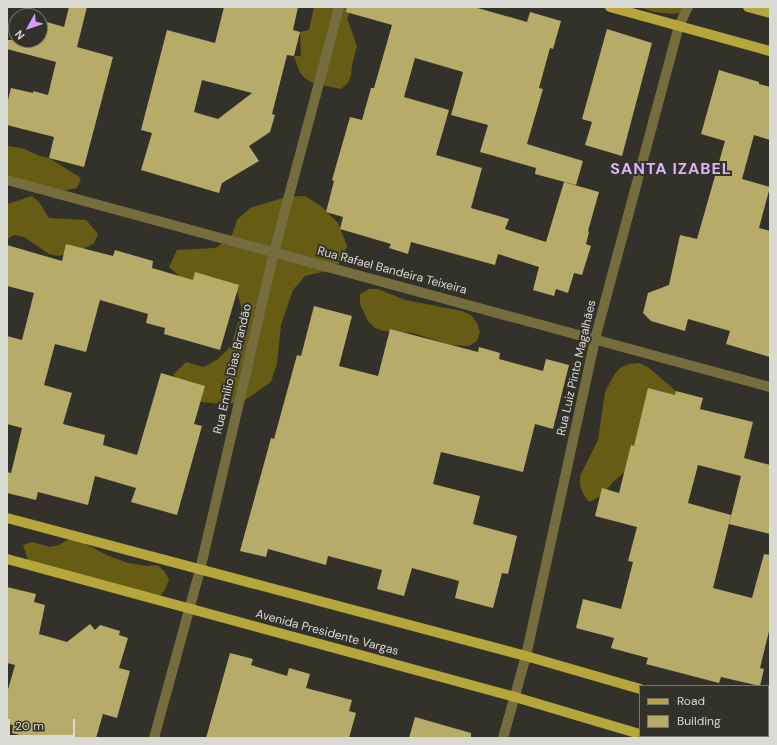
<!DOCTYPE html>
<html>
<head>
<meta charset="utf-8">
<style>
  body { margin:0 }
  #map { position:relative; width:777px; height:745px; overflow:hidden; background:#33322a; font-family:"DM Sans",sans-serif }
  div>[style] { position:absolute }
  .forest>* { inset:0; background:#675c14 }
  .building>* { inset:0; background:#b6ab68 }
  .minor>* { height:10px; margin:-5px; padding:0 5px; transform-origin:5px; border-radius:5px; background:#756d3e }
  .major>* { height:10px; margin:-5px; padding:0 5px; transform-origin:5px; border-radius:5px; background:#b7a63b }
  span { translate:-50% -50%; white-space:nowrap; text-align:center; line-height:1.15; -webkit-text-stroke:4px #33322a; paint-order:stroke }
  .street-label { font-size:12px; color:#dadad5 }
  .district-label { font-size:16px; color:#dab4f7; font-weight:700; letter-spacing:1px }
  .frame { position:absolute; inset:0; border:8px solid #dadad5; pointer-events:none }
  .legend { position:absolute; left:639px; top:685px; width:130px; height:52px; box-sizing:border-box; background:#33322a; border:1px solid #76756e; margin:0; padding:5px 7px; list-style:none; font-size:12px; color:#dadad5 }
  .legend li { display:flex; align-items:center; gap:8px; height:20px }
  .legend b { width:20px; border:1px solid #76756e }
  .north { position:absolute; left:8px; top:8px; width:40px; height:40px; box-sizing:border-box; background:#33322a; border:1px solid #76756e; border-radius:50%; rotate:230deg; font-size:11px; font-weight:700; line-height:16px; text-align:center; color:#dadad5 }
  .north::after { content:''; display:block; margin:auto; width:14px; height:18px; background:#d49cfc; clip-path:polygon(50% 0,100% 100%,50% 72%,0 100%) }
  .scale { position:absolute; left:8px; top:719px; width:67px; height:18px; box-sizing:border-box; border:2px solid #dadad5; border-top:0; padding-left:5px; font-size:12px; line-height:14px; white-space:nowrap; color:#dadad5; -webkit-text-stroke:3px #33322a; paint-order:stroke }
</style>
</head>
<body>
<div id="map">
  <div class="forest">
    <i style="clip-path:polygon(314px 7px,356px 7px,352px 9px,347px 18px,357px 46px,352px 65px,351px 75px,348px 83px,341px 89px,313px 83px,306px 79px,300px 73px,294px 56px,301px 56px,300px 32px,309px 30px)"></i>
    <i style="clip-path:polygon(639px 7px,691px 7px,689px 10px,674px 14px,654px 12px)"></i>
    <i style="clip-path:polygon(7px 146px,22px 148px,40px 156px,49px 158px,81px 178px,77px 188px,49px 194px,7px 177px)"></i>
    <i style="clip-path:polygon(32px 196px,39px 202px,49px 218px,86px 220px,98px 234px,94px 243px,78px 252px,58px 256px,49px 254px,24px 237px,14px 235px,7px 239px,7px 204px)"></i>
    <i style="clip-path:polygon(305px 196px,321px 206px,338px 223px,347px 246px,340px 263px,323px 272px,305px 276px,293px 290px,281px 325px,277px 363px,271px 382px,241px 403px,221px 404px,202px 402px,186px 390px,173px 375px,186px 362px,204px 367px,218px 359px,231px 346px,242px 310px,237px 291px,184px 280px,169px 267px,177px 250px,215px 248px,231px 238px,237px 220px,250px 208px,286px 197px)"></i>
    <i style="clip-path:polygon(369px 289px,378px 289px,405px 300px,462px 311px,471px 315px,477px 323px,480px 332px,477px 341px,469px 346px,450px 345px,413px 333px,384px 331px,375px 328px,368px 321px,360px 304px,360px 294px)"></i>
    <i style="clip-path:polygon(639px 363px,648px 367px,678px 393px,643px 435px,627px 470px,613px 482px,601px 496px,589px 502px,583px 494px,580px 485px,580px 476px,598px 440px,605px 392px,614px 375px,620px 368px,629px 364px)"></i>
    <i style="clip-path:polygon(76px 539px,109px 556px,128px 563px,147px 566px,157px 565px,164px 571px,169px 579px,166px 588px,160px 596px,29px 563px,23px 545px,32px 542px,50px 547px,59px 545px,67px 540px)"></i>
  </div>
  <div class="building">
    <i style="clip-path:polygon(69px 7px,87px 7px,77px 47px,113px 57px,84px 167px,49px 158px,54px 137px,7px 125px,7px 104px,11px 88px,33px 93px,33px 91px,48px 95px,56px 62px,7px 49px,7px 40px,40px 40px,40px 20px,64px 27px)"></i>
    <i style="clip-path:polygon(evenodd,224px 7px,298px 7px,293px 30px,300px 32px,294px 56px,287px 55px,272px 114px,275px 115px,270px 132px,249px 146px,259px 161px,222px 183px,219px 193px,141px 170px,152px 133px,141px 130px,167px 30px,215px 43px,224px 7px,202px 80px,252px 93px,218px 119px,194px 112px,202px 80px)"></i>
    <i style="clip-path:polygon(347px 7px,474px 7px,527px 22px,530px 12px,561px 21px,553px 49px,550px 48px,539px 88px,543px 89px,527px 144px,583px 161px,576px 185px,535px 174px,536px 168px,480px 152px,488px 125px,451px 115px,463px 72px,415px 58px,404px 97px,449px 110px,436px 155px,482px 168px,471px 208px,509px 219px,505px 229px,546px 242px,564px 182px,599px 192px,588px 231px,589px 232px,586px 244px,591px 246px,582px 275px,574px 273px,568px 293px,556px 289px,554px 296px,533px 290px,539px 267px,498px 254px,495px 265px,411px 242px,408px 254px,389px 248px,391px 244px,340px 229px,343px 217px,326px 212px,334px 181px,332px 180px,350px 117px,362px 120px,371px 88px,374px 88px,392px 25px,346px 12px)"></i>
    <i style="clip-path:polygon(607px 29px,652px 43px,622px 156px,585px 145px,592px 122px,582px 119px)"></i>
    <i style="clip-path:polygon(719px 70px,759px 82px,759px 84px,770px 87px,770px 140px,754px 135px,742px 179px,770px 187px,759px 228px,770px 231px,770px 357px,726px 344px,730px 331px,688px 319px,685px 331px,651px 321px,643px 313px,648px 293px,669px 285px,680px 235px,697px 239px,725px 141px,701px 134px)"></i>
    <i style="clip-path:polygon(66px 244px,113px 256px,115px 250px,153px 261px,152px 268px,193px 280px,195px 272px,239px 285px,220px 350px,164px 334px,165px 328px,146px 323px,148px 314px,100px 300px,86px 352px,55px 344px,44px 385px,72px 393px,63px 424px,105px 435px,103px 445px,137px 455px,161px 373px,205px 386px,194px 424px,202px 426px,177px 515px,131px 502px,136px 488px,95px 476px,88px 505px,38px 492px,36px 500px,7px 493px,7px 472px,11px 473px,22px 428px,7px 424px,7px 336px,22px 340px,34px 293px,7px 286px,7px 245px,62px 261px)"></i>
    <i style="clip-path:polygon(314px 306px,352px 316px,339px 366px,378px 376px,390px 329px,478px 352px,479px 347px,500px 353px,499px 359px,543px 371px,546px 359px,569px 365px,553px 429px,535px 424px,523px 472px,441px 452px,433px 484px,480px 496px,473px 524px,517px 536px,508px 574px,502px 573px,493px 608px,455px 598px,459px 581px,412px 568px,404px 596px,377px 589px,382px 570px,328px 556px,326px 565px,268px 549px,266px 557px,240px 551px,271px 438px,274px 439px,297px 355px,301px 356px)"></i>
    <i style="clip-path:polygon(648px 388px,675px 395px,676px 391px,703px 398px,700px 409px,753px 422px,744px 458px,770px 465px,770px 534px,729px 524px,741px 476px,698px 465px,688px 503px,731px 515px,713px 588px,752px 598px,764px 554px,770px 555px,770px 627px,760px 668px,764px 669px,760px 686px,721px 677px,719px 683px,646px 664px,648px 658px,611px 648px,614px 638px,576px 628px,583px 599px,621px 609px,633px 562px,628px 561px,637px 527px,595px 516px,602px 488px,619px 493px,631px 445px,634px 446px)"></i>
    <i style="clip-path:polygon(7px 587px,36px 594px,34px 602px,45px 605px,39px 634px,67px 642px,90px 624px,95px 630px,100px 625px,120px 631px,119px 635px,128px 638px,119px 668px,130px 671px,117px 718px,103px 714px,96px 738px,31px 738px,12px 733px,13px 725px,7px 724px,7px 693px,15px 665px,7px 663px)"></i>
    <i style="clip-path:polygon(230px 653px,253px 659px,251px 665px,287px 676px,289px 668px,310px 674px,306px 688px,352px 700px,349px 711px,356px 713px,349px 738px,206px 738px)"></i>
    <i style="clip-path:polygon(415px 717px,471px 733px,471px 738px,409px 738px)"></i>
  </div>
  <div class="minor">
    <i style="left:7px;top:180px;width:791px;rotate:15.18deg"></i>
    <i style="left:154px;top:738px;width:174px;rotate:-74.7deg"></i>
    <i style="left:200px;top:570px;width:326px;rotate:-76.9deg"></i>
    <i style="left:274px;top:252px;width:253px;rotate:-75.1deg"></i>
    <i style="left:503px;top:738px;width:85px;rotate:-74.3deg"></i>
    <i style="left:526px;top:656px;width:324px;rotate:-77.7deg"></i>
    <i style="left:595px;top:339px;width:324px;rotate:-75deg"></i>
    <i style="left:679px;top:26px;width:21px;rotate:-65deg"></i>
  </div>
  <div class="major">
    <i style="left:610px;top:7px;width:166px;rotate:15.4deg"></i>
    <i style="left:748px;top:7px;width:23px;rotate:15deg"></i>
    <i style="left:7px;top:518px;width:537px;rotate:14.89deg"></i>
    <i style="left:526px;top:656px;width:119px;rotate:16.1deg"></i>
    <i style="left:7px;top:559px;width:526px;rotate:15.2deg"></i>
    <i style="left:515px;top:697px;width:130px;rotate:16.5deg"></i>
    <i style="left:768px;top:726px;width:2px"></i>
    <i style="left:648px;top:736px;width:7px;rotate:16deg"></i>
  </div>
  <div class="street-label">
    <span style="left:392px;top:271px;rotate:15deg">Rua Rafael Bandeira Teixeira</span>
    <span style="left:577px;top:368px;rotate:-77deg">Rua Luiz Pinto Magalhães</span>
    <span style="left:233px;top:369px;rotate:-77deg">Rua Emilio Dias Brandão</span>
    <span style="left:327px;top:633px;rotate:15deg">Avenida Presidente Vargas</span>
  </div>
  <div class="district-label">
    <span style="left:671px;top:169px">SANTA IZABEL</span>
  </div>
  <div class="frame"></div>
  <ul class="legend">
  <li><b style="height:5px;background:#b7a63b"></b>Road</li>
  <li><b style="height:11px;background:#b6ab68"></b>Building</li>
  </ul>
  <div class="north">N</div>
  <div class="scale">20 m</div>
</div>
</body>
</html>
